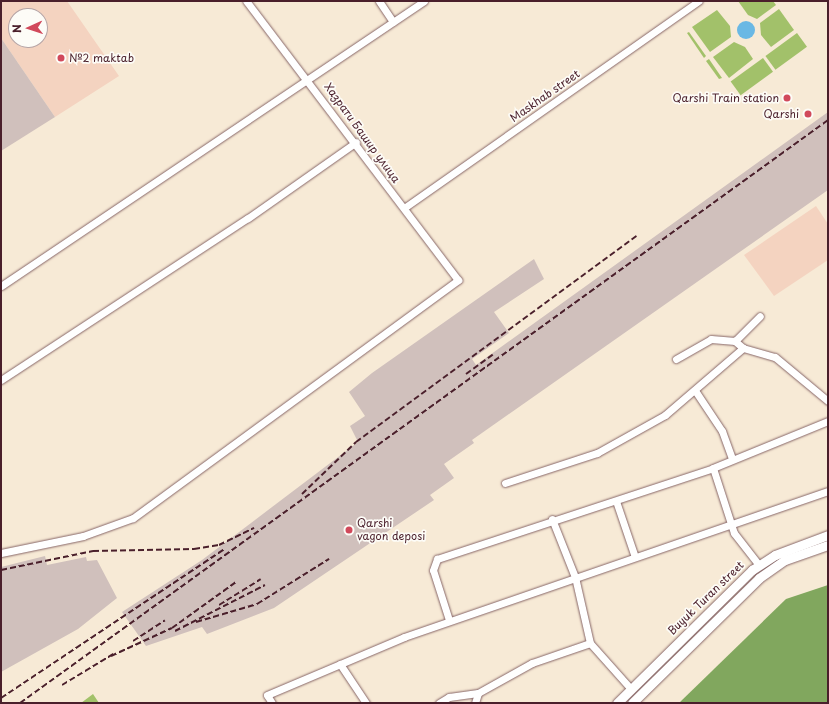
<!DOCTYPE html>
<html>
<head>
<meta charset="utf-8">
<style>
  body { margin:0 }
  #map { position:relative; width:829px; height:704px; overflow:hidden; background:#f7ead6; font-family:"Playpen Sans",sans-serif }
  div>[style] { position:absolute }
  .built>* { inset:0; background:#f4d3c0 }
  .industrial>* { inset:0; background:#d0c0bc }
  .green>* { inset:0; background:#a2c16a; transform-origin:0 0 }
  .forest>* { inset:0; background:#81a75e }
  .water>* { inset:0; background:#6ab8e4 }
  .round { border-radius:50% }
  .roads { filter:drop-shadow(0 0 1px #876667) drop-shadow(0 0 1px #876667) }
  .minor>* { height:7px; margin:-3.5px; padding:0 3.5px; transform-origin:3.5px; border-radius:3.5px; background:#fff }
  .major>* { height:9px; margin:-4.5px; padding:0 4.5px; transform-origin:4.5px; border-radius:4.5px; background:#fff }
  .rail>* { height:2px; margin-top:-1px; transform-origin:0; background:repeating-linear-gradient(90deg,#4a1f2b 0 6px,transparent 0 9px) }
  .dots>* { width:11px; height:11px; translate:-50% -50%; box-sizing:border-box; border:2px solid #fdfcf7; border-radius:50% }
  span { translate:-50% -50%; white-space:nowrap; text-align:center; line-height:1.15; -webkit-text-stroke:3.5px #fdfcf7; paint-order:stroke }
  .poi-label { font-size:11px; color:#4a1f2b }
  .left { translate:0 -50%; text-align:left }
  .right { translate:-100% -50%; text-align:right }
  .street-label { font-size:11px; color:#4a1f2b }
  .frame { position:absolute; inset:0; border:2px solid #4a1f2b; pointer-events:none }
  .north { position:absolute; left:8px; top:8px; width:40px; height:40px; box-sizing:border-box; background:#fdfcf7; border:1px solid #b5a4a5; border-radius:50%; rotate:267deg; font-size:11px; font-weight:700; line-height:16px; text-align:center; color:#4a1f2b }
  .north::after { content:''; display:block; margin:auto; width:14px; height:18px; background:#d1495b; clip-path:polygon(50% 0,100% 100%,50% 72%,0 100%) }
</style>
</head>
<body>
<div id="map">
  <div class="built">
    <i style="clip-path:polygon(evenodd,1px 1px,67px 1px,119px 76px,55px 117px,1px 38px,1px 1px,16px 16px,40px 16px,40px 40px,16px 40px,16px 16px)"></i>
    <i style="clip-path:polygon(816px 206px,828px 224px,828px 260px,774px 296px,744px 255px)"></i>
  </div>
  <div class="industrial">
    <i style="clip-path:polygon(1px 38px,55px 117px,1px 151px)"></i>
    <i style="clip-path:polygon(828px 112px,828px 190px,472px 440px,474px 443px,444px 464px,454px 478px,430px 495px,434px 500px,274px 608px,207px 634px,202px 627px,146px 646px,122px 612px,202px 560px,358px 442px,350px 426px,365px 416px,349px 392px,372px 373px,534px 259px,544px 279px,494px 312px,509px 333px,472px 359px,476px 365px)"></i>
    <i style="clip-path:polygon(45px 556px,47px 565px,86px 557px,87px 561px,97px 560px,117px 598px,78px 629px,1px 672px,1px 567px)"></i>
  </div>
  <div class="green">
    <i style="clip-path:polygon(738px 1px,773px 1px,776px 5px,757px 19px,748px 15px)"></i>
    <i style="clip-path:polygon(779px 9px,794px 30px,771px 47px,761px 35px,760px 23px)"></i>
    <i style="clip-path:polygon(717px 10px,730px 26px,731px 37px,710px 52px,692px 27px)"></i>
    <i style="clip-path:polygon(689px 32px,706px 56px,704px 58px,687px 33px)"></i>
    <i style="left:797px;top:33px;width:17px;height:39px;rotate:54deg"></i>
    <i style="clip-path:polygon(734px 42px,745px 47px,753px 59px,729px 78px,713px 57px)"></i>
    <i style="left:763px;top:58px;width:17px;height:40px;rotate:54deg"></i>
    <i style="clip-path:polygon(709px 59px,722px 78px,719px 79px,706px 61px)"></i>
    <i style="clip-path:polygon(93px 694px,99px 703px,81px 703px)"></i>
  </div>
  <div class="forest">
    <i style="clip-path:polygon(828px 585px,828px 703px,679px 703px,786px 599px)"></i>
  </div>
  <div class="water">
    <i class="round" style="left:737px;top:21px;width:18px;height:18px"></i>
  </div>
  <div class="roads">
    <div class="minor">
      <i style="left:379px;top:1px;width:25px;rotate:56deg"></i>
      <i style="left:404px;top:208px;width:360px;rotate:-35.1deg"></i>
      <i style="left:1px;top:286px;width:510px;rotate:-33.97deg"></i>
      <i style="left:743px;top:348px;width:33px;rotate:16deg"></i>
      <i style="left:775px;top:357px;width:69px;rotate:39.7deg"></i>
      <i style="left:676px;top:359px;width:40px;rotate:-29.7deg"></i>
      <i style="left:711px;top:339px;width:24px;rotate:5deg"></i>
      <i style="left:1px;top:380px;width:295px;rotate:-33.3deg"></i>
      <i style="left:248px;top:218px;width:132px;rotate:-35.1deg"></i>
      <i style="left:696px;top:392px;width:47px;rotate:56.3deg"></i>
      <i style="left:722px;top:431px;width:30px;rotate:70deg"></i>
      <i style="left:713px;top:468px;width:68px;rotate:72.1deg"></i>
      <i style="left:734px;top:533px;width:41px;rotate:52deg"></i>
      <i style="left:505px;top:483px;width:97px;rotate:-18.1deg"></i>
      <i style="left:597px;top:453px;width:78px;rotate:-29.2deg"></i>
      <i style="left:665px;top:415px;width:103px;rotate:-40.7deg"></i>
      <i style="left:743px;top:348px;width:11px;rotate:-139deg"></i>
      <i style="left:735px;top:341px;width:35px;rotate:-45deg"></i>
      <i style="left:616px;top:501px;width:59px;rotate:71.3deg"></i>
      <i style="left:552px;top:519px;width:62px;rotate:68.4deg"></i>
      <i style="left:575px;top:577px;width:68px;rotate:77.2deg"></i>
      <i style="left:590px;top:643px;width:62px;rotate:48.3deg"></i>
      <i style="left:1px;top:553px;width:84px;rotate:-11.7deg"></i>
      <i style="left:83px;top:536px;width:53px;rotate:-19.8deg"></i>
      <i style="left:133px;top:518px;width:403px;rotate:-36.2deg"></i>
      <i style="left:458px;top:280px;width:350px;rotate:-127.2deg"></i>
      <i style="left:449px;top:620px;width:52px;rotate:-107.7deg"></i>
      <i style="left:433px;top:570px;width:12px;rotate:-70deg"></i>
      <i style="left:437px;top:559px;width:291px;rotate:-18.2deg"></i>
      <i style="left:713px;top:468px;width:124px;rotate:-22.2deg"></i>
      <i style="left:340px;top:664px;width:47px;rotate:56.3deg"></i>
      <i style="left:272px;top:703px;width:9px;rotate:-122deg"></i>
      <i style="left:267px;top:695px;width:149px;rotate:-22.9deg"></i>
      <i style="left:404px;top:637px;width:448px;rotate:-19deg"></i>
      <i style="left:439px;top:703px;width:12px;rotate:-31deg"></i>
      <i style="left:449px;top:697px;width:29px;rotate:-8deg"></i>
      <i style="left:478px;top:693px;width:62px;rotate:-29.1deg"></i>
      <i style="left:532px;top:663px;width:61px;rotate:-19deg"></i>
      <i style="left:475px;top:703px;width:10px;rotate:-73deg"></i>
    </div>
    <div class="major">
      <i style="left:617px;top:703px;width:190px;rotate:-44.6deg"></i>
      <i style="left:752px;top:570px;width:27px;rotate:-33deg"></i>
      <i style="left:775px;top:555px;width:57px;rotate:-20.7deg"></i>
      <i style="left:632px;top:703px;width:178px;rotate:-44.5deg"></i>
      <i style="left:759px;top:578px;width:32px;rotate:-35deg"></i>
      <i style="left:785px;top:560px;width:46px;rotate:-19.2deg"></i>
    </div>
  </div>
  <div class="rail">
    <i style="left:466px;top:374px;width:36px;rotate:-36deg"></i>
    <i style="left:302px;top:494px;width:75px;rotate:-43.9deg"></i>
    <i style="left:356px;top:442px;width:350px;rotate:-36.3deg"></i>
    <i style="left:1px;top:570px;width:94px;rotate:-11.7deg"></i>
    <i style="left:93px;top:551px;width:101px;rotate:-1.1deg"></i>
    <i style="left:194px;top:549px;width:25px;rotate:-9deg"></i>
    <i style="left:219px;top:545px;width:39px;rotate:-26deg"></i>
    <i style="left:219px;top:605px;width:49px;rotate:-31.8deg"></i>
    <i style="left:196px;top:622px;width:64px;rotate:-16.4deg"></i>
    <i style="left:257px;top:604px;width:85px;rotate:-32deg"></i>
    <i style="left:175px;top:631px;width:101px;rotate:-27.1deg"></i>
    <i style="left:133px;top:641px;width:38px;rotate:-33deg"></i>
    <i style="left:111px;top:656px;width:67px;rotate:-24.7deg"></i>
    <i style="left:172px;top:628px;width:79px;rotate:-35.7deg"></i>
    <i style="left:62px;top:685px;width:62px;rotate:-31.1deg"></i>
    <i style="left:1px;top:698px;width:268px;rotate:-33.7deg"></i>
    <i style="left:20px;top:703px;width:996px;rotate:-35.81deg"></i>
  </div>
  <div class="dots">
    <i style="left:61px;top:58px;background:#d1495b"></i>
    <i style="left:787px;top:98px;background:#d1495b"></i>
    <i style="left:808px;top:114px;background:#d1495b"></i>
    <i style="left:349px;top:530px;background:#d1495b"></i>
  </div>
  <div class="poi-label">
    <span class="left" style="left:69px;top:58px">№2 maktab</span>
    <span class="right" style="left:779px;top:98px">Qarshi Train station</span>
    <span class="right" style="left:799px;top:114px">Qarshi</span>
    <span class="left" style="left:357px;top:530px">Qarshi<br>vagon deposi</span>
  </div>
  <div class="street-label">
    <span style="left:545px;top:96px;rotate:-35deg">Maskhab street</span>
    <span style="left:362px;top:133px;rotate:54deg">Хазрати Башир улица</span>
    <span style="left:706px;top:598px;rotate:-44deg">Buyuk Turan street</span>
  </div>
  <div class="frame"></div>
  <div class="north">N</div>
</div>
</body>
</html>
